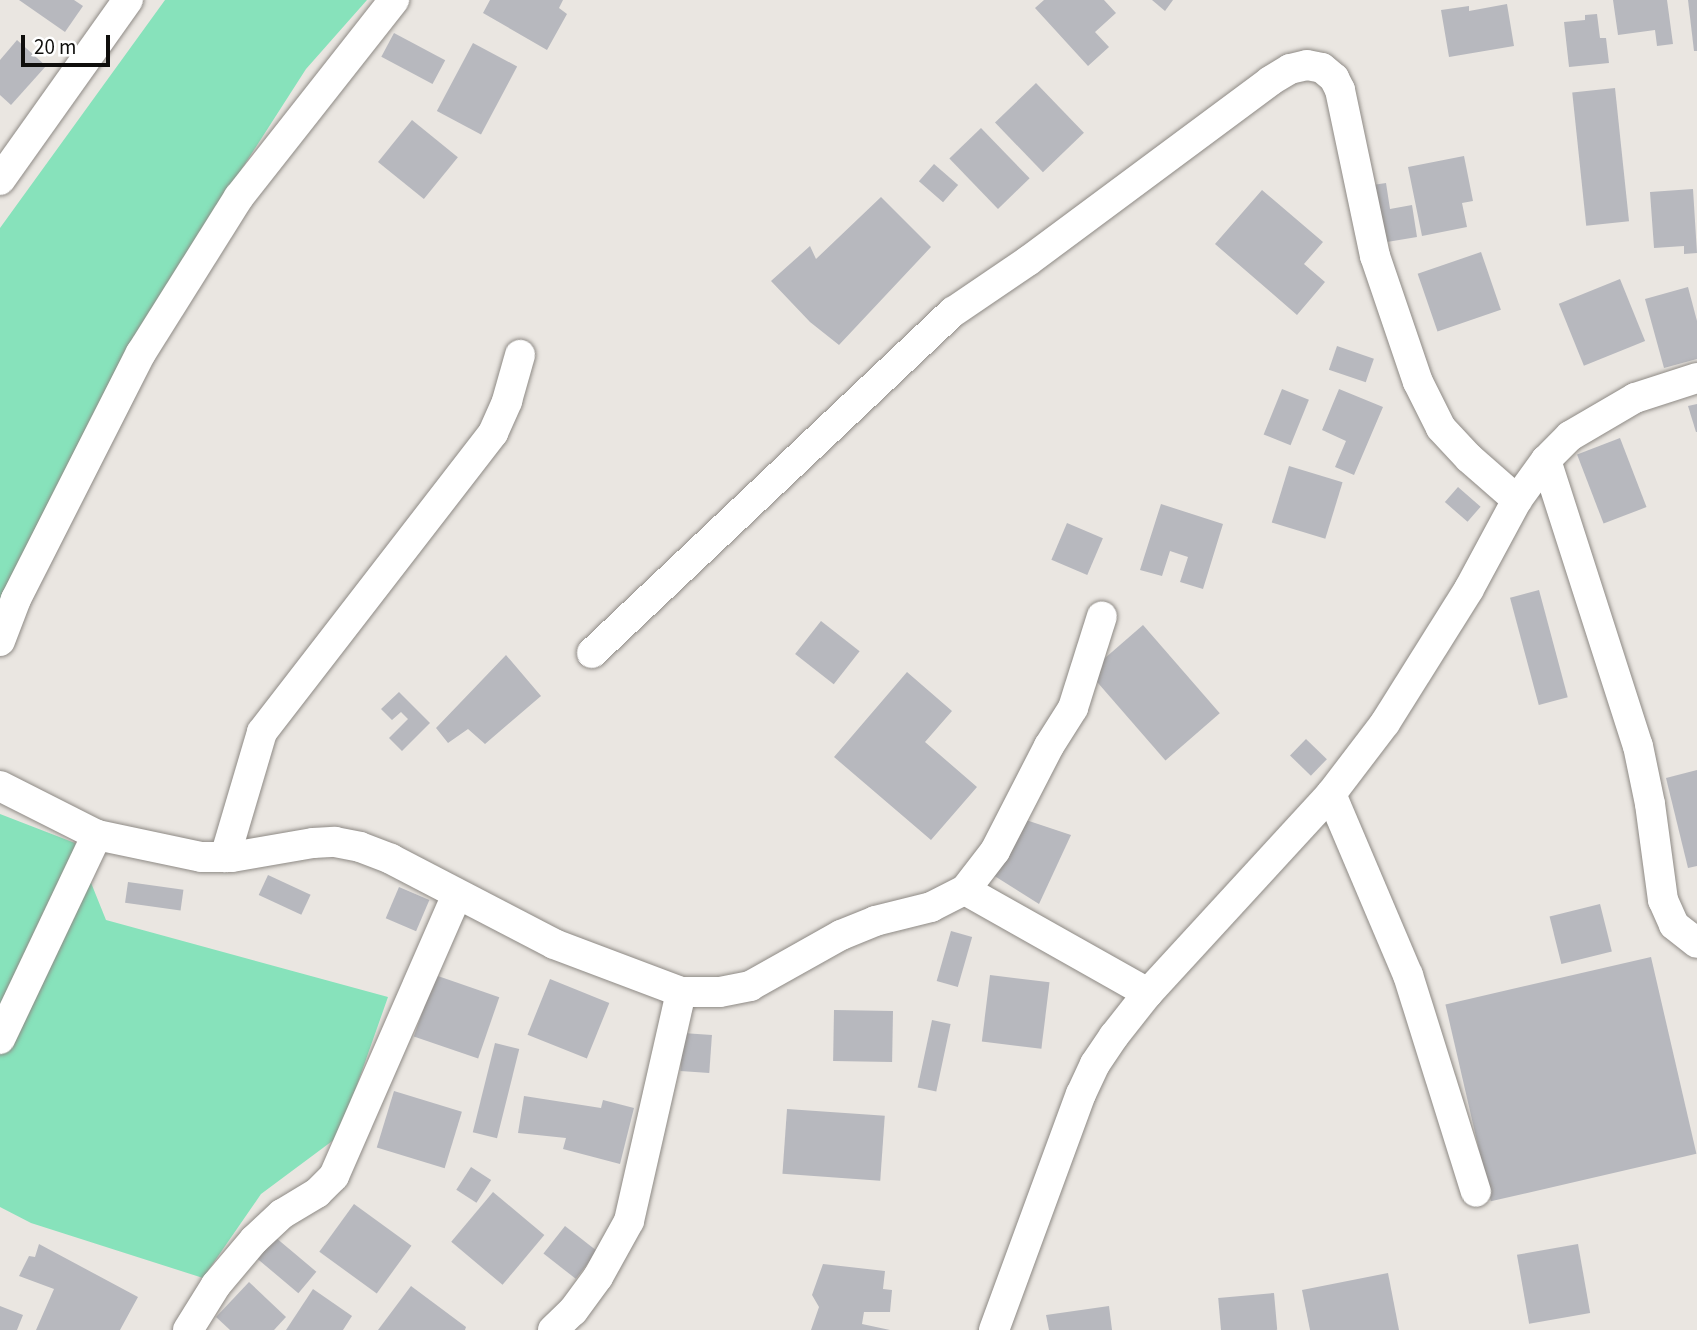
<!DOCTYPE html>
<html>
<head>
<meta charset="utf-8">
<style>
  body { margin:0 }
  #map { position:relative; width:1697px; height:1330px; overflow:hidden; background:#eae6e1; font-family:"Source Sans 3",sans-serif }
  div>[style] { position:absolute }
  .green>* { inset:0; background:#87e2bb }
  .building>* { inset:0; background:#b7b8be; transform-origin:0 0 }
  .roads { filter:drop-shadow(0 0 2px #8e8a85) drop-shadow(0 0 2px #8e8a85) }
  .street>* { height:30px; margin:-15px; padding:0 15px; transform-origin:15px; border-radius:15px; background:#fff }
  span { translate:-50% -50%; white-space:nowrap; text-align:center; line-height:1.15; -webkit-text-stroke:5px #fff; paint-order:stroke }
  .scale { position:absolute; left:21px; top:35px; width:89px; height:32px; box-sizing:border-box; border:4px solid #0f0e0c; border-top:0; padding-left:9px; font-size:21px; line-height:24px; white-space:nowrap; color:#0f0e0c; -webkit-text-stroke:5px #fff; paint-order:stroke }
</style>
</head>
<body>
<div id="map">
  <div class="green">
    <i style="clip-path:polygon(165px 0,367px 0,306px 69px,128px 346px,89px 444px,0 611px,0 228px)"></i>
    <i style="clip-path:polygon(0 814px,75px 843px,106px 920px,388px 997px,339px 1136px,261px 1194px,203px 1278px,31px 1223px,0 1207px)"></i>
  </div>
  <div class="building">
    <i style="clip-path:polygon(19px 0,74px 0,83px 6px,65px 32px)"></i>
    <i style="clip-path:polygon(490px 0,563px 0,559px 8px,567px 14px,547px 50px,483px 13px)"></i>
    <i style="clip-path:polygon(1044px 0,1104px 0,1116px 13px,1095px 32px,1109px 47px,1088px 66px,1035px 8px)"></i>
    <i style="clip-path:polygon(1152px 0,1173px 0,1165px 11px)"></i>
    <i style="clip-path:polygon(1613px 0,1667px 0,1673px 44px,1657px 46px,1655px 30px,1618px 35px)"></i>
    <i style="clip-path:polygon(1688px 0,1697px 0,1697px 51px,1694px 51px)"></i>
    <i style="clip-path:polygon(1507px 4px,1514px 46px,1449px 57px,1441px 10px,1469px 6px,1469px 11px)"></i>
    <i style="clip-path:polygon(1597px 14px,1600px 38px,1606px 38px,1609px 63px,1569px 67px,1564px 22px,1585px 20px,1585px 15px)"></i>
    <i style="left:394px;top:33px;width:58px;height:27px;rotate:28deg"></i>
    <i style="clip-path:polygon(17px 40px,46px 66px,11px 105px,0 95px,0 60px)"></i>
    <i style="left:473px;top:43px;width:50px;height:77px;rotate:28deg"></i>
    <i style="left:1036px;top:83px;width:69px;height:57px;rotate:46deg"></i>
    <i style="left:1615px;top:88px;width:134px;height:43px;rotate:84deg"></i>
    <i style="left:412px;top:120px;width:59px;height:54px;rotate:39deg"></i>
    <i style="left:981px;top:128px;width:70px;height:44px;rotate:46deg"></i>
    <i style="clip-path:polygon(1464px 156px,1473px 201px,1462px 203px,1467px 227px,1422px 236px,1408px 167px)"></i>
    <i style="left:934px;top:164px;width:32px;height:23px;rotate:41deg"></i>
    <i style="clip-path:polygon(1386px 183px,1390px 209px,1412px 205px,1417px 237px,1375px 244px,1366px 186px)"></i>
    <i style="clip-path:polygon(1693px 189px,1697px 253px,1684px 254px,1684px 246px,1654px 248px,1650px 192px)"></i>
    <i style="clip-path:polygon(1262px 190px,1323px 242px,1304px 264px,1325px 282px,1297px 315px,1215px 244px)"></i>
    <i style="clip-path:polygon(881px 197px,931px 247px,839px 345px,810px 322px,771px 281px,810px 246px,816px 259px)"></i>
    <i style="left:1481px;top:252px;width:61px;height:67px;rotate:71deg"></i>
    <i style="left:1620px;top:279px;width:67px;height:66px;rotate:68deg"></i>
    <i style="clip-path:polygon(1688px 287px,1697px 321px,1697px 359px,1664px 368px,1645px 299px)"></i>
    <i style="left:1337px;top:346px;width:39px;height:25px;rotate:19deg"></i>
    <i style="left:1282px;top:389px;width:29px;height:49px;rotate:22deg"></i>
    <i style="clip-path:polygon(1339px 389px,1383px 407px,1354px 475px,1335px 467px,1346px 441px,1322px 430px)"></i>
    <i style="clip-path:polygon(1697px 404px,1697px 432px,1696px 432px,1688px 406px)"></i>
    <i style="left:1620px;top:438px;width:74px;height:46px;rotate:69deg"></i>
    <i style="left:1289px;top:466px;width:56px;height:59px;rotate:17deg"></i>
    <i style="left:1458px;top:487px;width:30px;height:20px;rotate:41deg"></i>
    <i style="clip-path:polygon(1161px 504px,1223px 524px,1203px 589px,1180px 582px,1188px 557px,1170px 551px,1162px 576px,1140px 570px)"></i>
    <i style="left:1067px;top:523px;width:39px;height:40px;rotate:23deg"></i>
    <i style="left:1539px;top:590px;width:111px;height:30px;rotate:75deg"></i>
    <i style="left:821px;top:621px;width:49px;height:42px;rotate:38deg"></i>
    <i style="left:1143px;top:625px;width:117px;height:72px;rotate:49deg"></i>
    <i style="clip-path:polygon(506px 655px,541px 696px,485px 744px,468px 729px,448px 743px,436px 728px)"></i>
    <i style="clip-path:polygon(907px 672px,952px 711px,925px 742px,977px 787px,931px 840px,834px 757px)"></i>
    <i style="clip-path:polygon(399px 692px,430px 723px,402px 751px,389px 738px,408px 719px,401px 712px,392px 720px,381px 709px)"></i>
    <i style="left:1306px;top:739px;width:29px;height:23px;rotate:44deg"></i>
    <i style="clip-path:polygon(1697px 770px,1697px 866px,1688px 868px,1666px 778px)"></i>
    <i style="clip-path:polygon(1026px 820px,1071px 835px,1039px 904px,993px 875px)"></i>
    <i style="left:268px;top:875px;width:47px;height:22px;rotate:25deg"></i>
    <i style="left:128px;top:882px;width:56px;height:21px;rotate:8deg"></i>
    <i style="left:399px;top:887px;width:33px;height:34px;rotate:23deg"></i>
    <i style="left:1600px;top:904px;width:49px;height:52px;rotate:76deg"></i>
    <i style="left:951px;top:931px;width:22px;height:52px;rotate:16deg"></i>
    <i style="left:1651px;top:957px;width:202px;height:211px;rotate:77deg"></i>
    <i style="left:435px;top:975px;width:68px;height:65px;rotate:19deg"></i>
    <i style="left:990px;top:975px;width:60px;height:67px;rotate:7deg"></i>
    <i style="left:550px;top:979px;width:64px;height:60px;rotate:22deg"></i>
    <i style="left:834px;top:1010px;width:59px;height:51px;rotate:1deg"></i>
    <i style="left:932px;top:1020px;width:19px;height:69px;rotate:12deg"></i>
    <i style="left:683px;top:1033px;width:29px;height:38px;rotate:4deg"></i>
    <i style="left:495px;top:1043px;width:25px;height:92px;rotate:14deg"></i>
    <i style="left:394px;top:1091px;width:71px;height:59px;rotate:17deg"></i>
    <i style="clip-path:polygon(524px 1096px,601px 1108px,603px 1100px,634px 1108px,620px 1164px,563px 1149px,566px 1138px,518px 1133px)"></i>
    <i style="left:787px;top:1109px;width:98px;height:65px;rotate:4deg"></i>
    <i style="left:471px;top:1167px;width:24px;height:27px;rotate:33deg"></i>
    <i style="left:493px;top:1192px;width:67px;height:65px;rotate:40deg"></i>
    <i style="left:354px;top:1204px;width:71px;height:59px;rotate:36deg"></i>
    <i style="left:565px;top:1226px;width:41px;height:35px;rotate:38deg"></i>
    <i style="left:275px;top:1237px;width:54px;height:28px;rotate:40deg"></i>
    <i style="clip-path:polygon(39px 1244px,138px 1297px,120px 1330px,36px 1330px,54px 1289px,19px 1276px,29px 1256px,35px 1257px)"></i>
    <i style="left:1578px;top:1244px;width:70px;height:62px;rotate:80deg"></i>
    <i style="clip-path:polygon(823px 1264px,885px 1271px,883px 1289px,892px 1290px,890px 1312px,864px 1312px,862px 1324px,890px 1330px,811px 1330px,819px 1307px,812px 1295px)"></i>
    <i style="clip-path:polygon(1388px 1273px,1399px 1330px,1310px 1330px,1302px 1290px)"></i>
    <i style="clip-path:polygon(249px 1282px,286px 1317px,274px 1330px,230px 1330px,216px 1317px)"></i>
    <i style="clip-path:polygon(411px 1286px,466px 1327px,465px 1330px,378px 1330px)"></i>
    <i style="clip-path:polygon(313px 1289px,352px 1316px,343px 1330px,286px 1330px)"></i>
    <i style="left:1274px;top:1293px;width:37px;height:56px;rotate:85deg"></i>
    <i style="clip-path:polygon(0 1306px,23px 1315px,17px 1330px,0 1330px)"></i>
    <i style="clip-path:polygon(1109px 1306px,1112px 1330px,1049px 1330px,1046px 1315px)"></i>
  </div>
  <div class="roads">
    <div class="street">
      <i style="left:0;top:180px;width:221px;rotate:-54.6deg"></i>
      <i style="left:1546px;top:460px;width:300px;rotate:72.2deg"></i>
      <i style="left:1638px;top:746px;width:59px;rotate:78.3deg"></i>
      <i style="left:1650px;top:804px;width:97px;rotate:82.3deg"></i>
      <i style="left:1663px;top:900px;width:27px;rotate:66deg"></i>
      <i style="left:1674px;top:925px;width:29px;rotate:38deg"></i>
      <i style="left:0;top:641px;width:45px;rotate:-69.1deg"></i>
      <i style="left:16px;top:599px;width:276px;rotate:-63.1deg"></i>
      <i style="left:141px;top:353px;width:184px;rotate:-57.9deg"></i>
      <i style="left:239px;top:197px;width:251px;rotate:-51.8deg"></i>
      <i style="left:592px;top:653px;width:497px;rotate:-43.4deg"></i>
      <i style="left:953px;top:312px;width:91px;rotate:-34.2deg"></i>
      <i style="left:1028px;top:261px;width:302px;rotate:-36.6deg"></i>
      <i style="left:1270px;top:81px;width:23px;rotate:-31deg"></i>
      <i style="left:1290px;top:69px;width:17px;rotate:-13deg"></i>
      <i style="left:1307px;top:65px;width:15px;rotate:11deg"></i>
      <i style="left:1322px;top:68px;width:16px;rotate:40deg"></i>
      <i style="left:1334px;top:78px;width:13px;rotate:63deg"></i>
      <i style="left:1340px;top:90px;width:170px;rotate:78.1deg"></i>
      <i style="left:1375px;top:256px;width:133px;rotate:71.2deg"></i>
      <i style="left:1418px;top:382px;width:51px;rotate:63.4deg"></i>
      <i style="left:1441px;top:428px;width:41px;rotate:47deg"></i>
      <i style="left:1469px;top:458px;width:64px;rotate:41.2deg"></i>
      <i style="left:0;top:786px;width:109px;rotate:26.8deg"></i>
      <i style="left:97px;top:835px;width:106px;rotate:11.9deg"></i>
      <i style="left:201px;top:857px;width:31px"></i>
      <i style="left:232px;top:857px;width:82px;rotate:-9.8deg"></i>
      <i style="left:313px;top:843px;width:22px;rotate:-3deg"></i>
      <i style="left:335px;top:842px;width:25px;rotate:11deg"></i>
      <i style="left:360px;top:847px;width:33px;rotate:21deg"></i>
      <i style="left:391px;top:859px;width:184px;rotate:27.5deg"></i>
      <i style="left:554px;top:944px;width:136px;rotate:20.7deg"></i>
      <i style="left:681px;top:992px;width:39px"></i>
      <i style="left:720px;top:992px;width:31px;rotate:-11deg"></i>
      <i style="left:750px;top:986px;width:104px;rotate:-29.3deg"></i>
      <i style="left:841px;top:935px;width:37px;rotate:-22deg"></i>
      <i style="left:875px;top:921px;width:58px;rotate:-14deg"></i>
      <i style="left:931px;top:907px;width:38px;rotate:-27deg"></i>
      <i style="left:965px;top:890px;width:49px;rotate:-52.4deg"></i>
      <i style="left:995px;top:851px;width:118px;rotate:-62.8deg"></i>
      <i style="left:1049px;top:746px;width:45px;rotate:-57.7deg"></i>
      <i style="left:1073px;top:708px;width:96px;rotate:-72.5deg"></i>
      <i style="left:1331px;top:794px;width:197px;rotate:67deg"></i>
      <i style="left:1408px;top:975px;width:227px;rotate:72.6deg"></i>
      <i style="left:225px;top:857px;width:130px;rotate:-73.5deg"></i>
      <i style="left:262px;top:732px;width:378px;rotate:-52.3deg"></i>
      <i style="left:493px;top:433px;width:35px;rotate:-66deg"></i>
      <i style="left:507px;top:401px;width:48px;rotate:-74.2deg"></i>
      <i style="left:965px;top:890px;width:210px;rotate:29.4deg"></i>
      <i style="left:0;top:1039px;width:226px;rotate:-64.6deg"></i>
      <i style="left:188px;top:1330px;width:53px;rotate:-58.1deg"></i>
      <i style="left:216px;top:1285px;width:59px;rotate:-49.8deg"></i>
      <i style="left:254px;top:1240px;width:38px;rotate:-43deg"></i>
      <i style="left:282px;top:1214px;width:41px;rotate:-31deg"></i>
      <i style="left:317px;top:1193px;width:24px;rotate:-45deg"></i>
      <i style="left:334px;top:1176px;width:307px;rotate:-66.4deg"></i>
      <i style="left:553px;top:1330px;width:28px;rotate:-44deg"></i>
      <i style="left:573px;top:1311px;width:42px;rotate:-53.7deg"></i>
      <i style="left:598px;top:1277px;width:64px;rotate:-61deg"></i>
      <i style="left:629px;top:1221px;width:235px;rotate:-77.2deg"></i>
      <i style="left:994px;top:1330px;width:252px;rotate:-69.8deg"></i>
      <i style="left:1081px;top:1094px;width:33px;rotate:-65deg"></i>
      <i style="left:1095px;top:1064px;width:34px;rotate:-56deg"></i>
      <i style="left:1114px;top:1036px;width:55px;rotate:-51.7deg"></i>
      <i style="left:1148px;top:993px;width:270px;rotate:-47.4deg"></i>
      <i style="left:1331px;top:794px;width:89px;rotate:-52.7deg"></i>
      <i style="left:1385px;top:723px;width:158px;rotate:-57.9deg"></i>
      <i style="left:1469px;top:589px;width:101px;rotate:-61.7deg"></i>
      <i style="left:1517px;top:500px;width:49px;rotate:-54.1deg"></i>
      <i style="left:1546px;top:460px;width:34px;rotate:-45deg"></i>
      <i style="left:1570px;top:436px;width:75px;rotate:-30.3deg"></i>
      <i style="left:1635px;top:398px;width:65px;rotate:-17.9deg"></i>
    </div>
  </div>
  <div class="scale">20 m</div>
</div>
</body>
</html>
